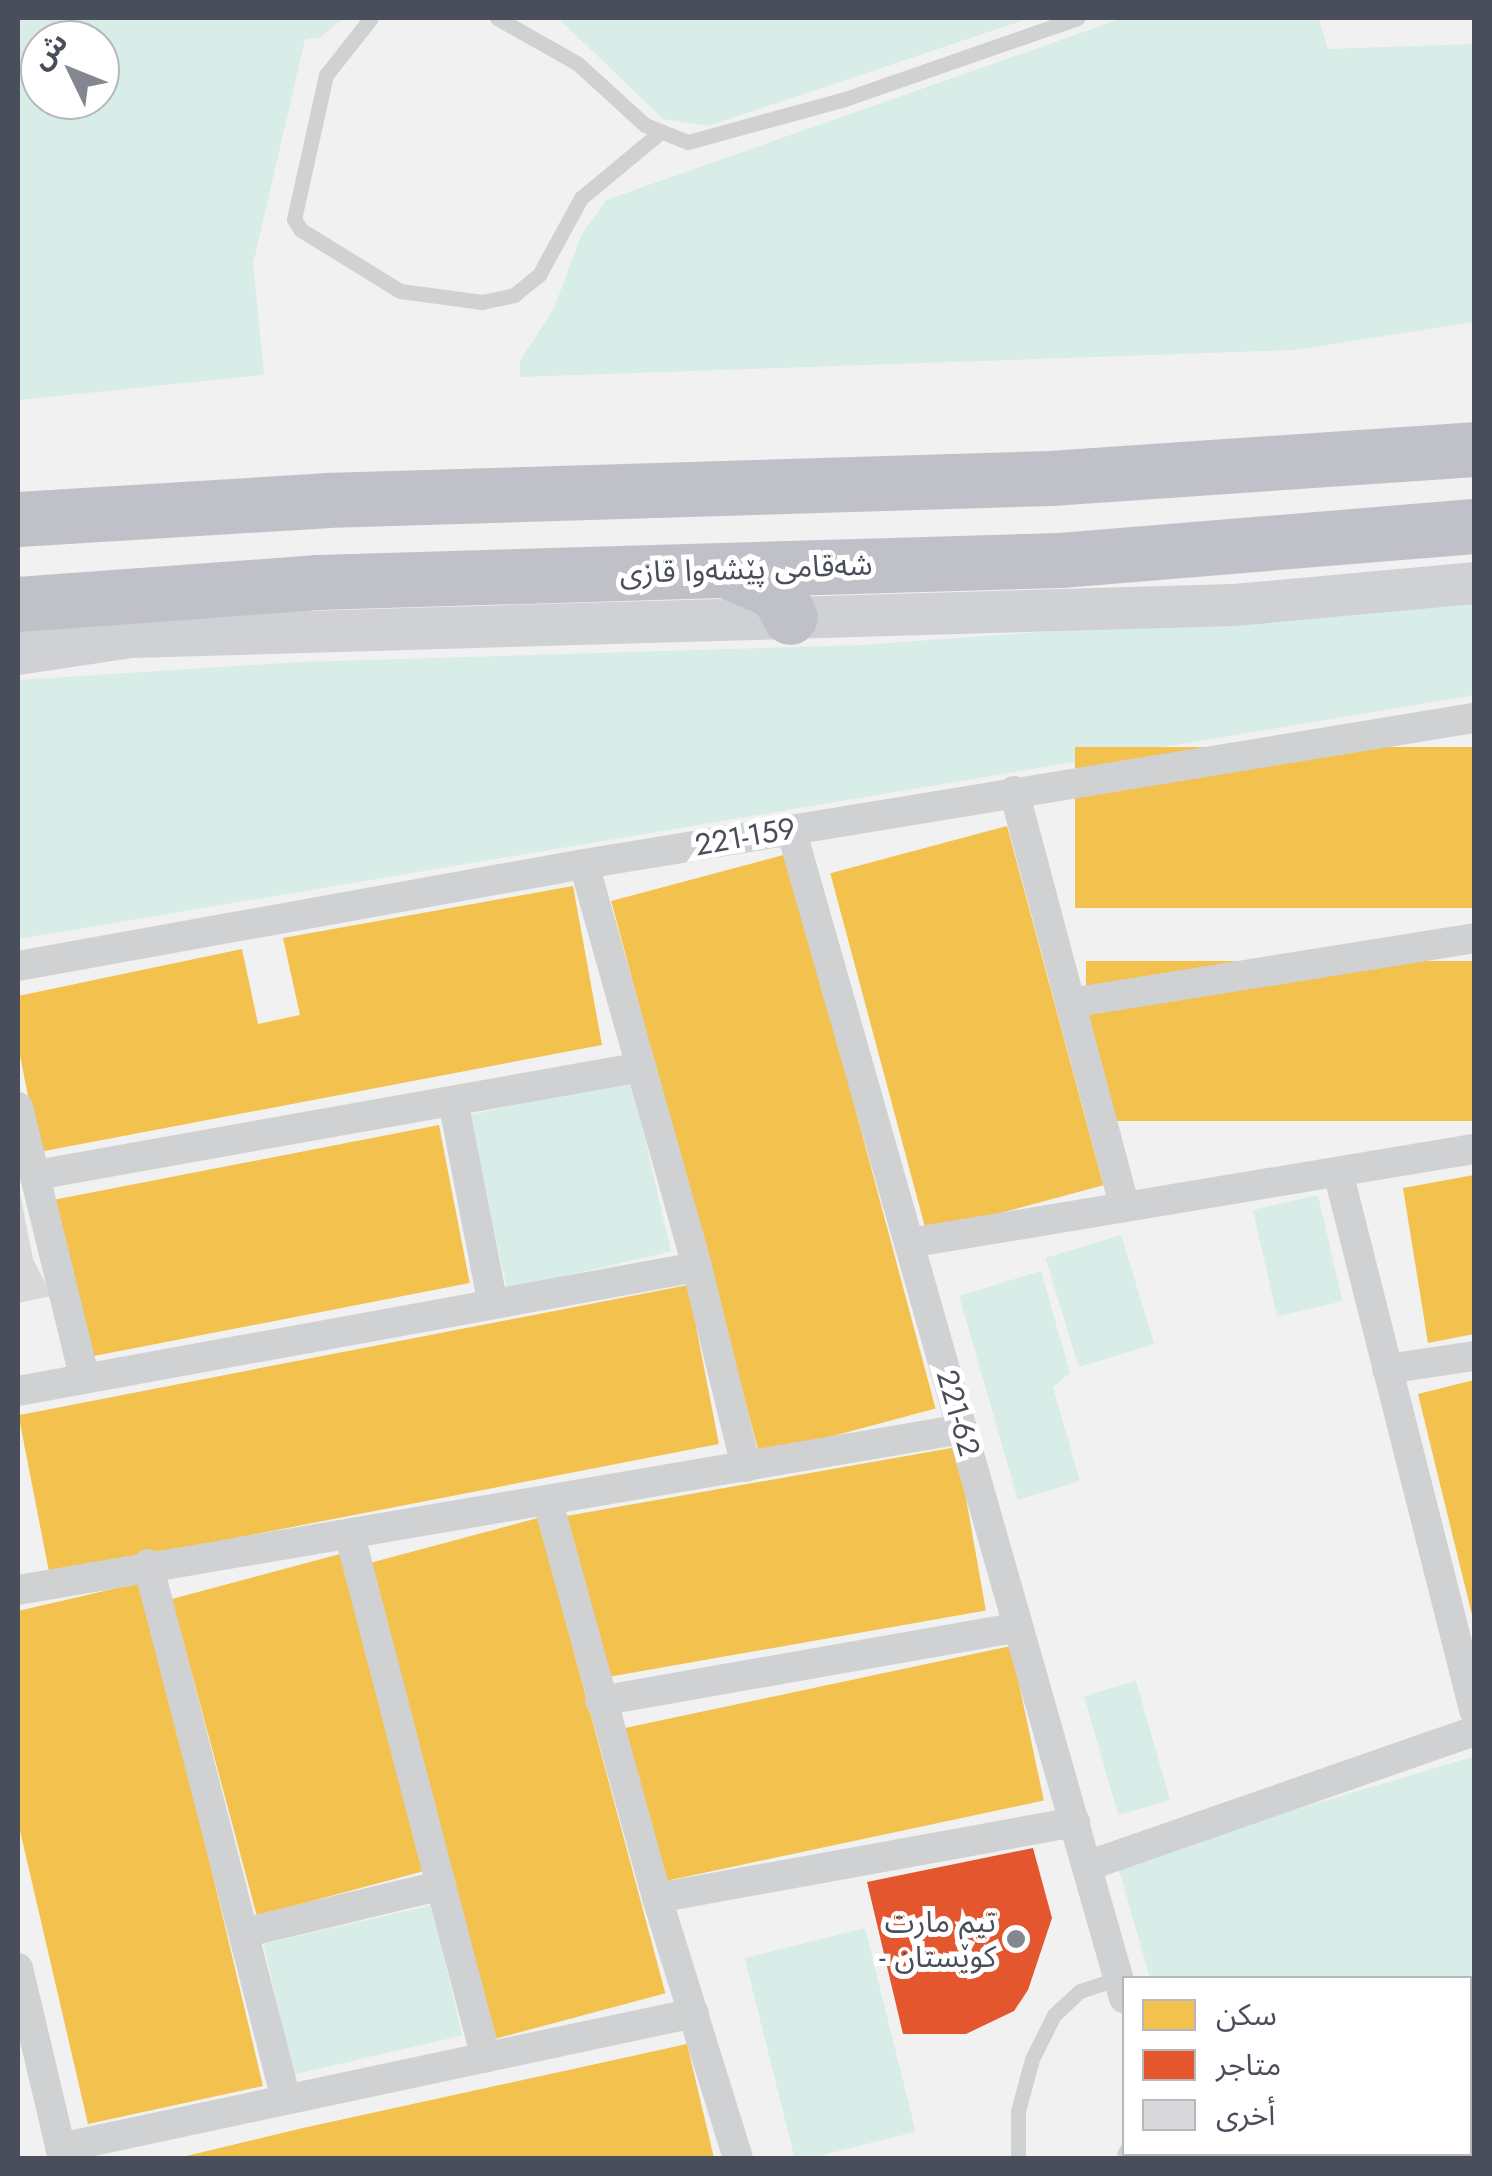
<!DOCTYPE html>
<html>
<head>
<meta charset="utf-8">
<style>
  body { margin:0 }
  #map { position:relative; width:1492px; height:2176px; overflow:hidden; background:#f1f1f1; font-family:Jost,"Noto Sans Arabic",sans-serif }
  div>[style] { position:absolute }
  .green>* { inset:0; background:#d8ede7; transform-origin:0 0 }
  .homes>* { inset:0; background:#f2c14e; transform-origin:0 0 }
  .shops>* { inset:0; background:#e4572e }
  .building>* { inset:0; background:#d9d9db }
  .lane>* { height:15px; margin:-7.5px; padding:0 7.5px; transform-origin:7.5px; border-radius:7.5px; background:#d0d1d3 }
  .street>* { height:30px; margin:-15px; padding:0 15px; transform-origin:15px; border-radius:15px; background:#d0d1d3 }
  .secondary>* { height:42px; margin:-21px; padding:0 21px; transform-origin:21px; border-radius:21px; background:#d0d1d4 }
  .highway>* { height:55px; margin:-27.5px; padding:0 27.5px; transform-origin:27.5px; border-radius:27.5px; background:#c0c1c8 }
  .dots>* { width:28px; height:28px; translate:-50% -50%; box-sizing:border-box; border:5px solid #fff; border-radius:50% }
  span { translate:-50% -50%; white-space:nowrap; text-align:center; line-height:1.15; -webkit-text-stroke:10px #fff; paint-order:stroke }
  .street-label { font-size:30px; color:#4a4e5b }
  .poi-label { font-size:30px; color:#4a4e5b }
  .right { translate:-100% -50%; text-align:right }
  .frame { position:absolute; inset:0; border:20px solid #4a4e5b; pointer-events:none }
  .legend { position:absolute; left:1122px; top:1976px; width:350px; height:180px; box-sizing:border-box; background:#fff; border:2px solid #b7b8bd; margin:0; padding:12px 18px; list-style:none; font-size:30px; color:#4a4e5b }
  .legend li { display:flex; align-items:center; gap:20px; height:50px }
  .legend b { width:50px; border:2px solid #b7b8bd }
  .north { position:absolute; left:20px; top:20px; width:100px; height:100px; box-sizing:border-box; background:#fff; border:2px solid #b7b8bd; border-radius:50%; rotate:313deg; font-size:28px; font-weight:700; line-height:40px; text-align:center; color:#4a4e5b }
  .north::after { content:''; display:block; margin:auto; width:35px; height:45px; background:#848790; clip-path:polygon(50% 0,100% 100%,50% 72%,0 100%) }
</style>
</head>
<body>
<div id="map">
  <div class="green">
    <i style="clip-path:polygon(evenodd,18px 18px,343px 18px,321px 37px,305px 40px,253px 264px,264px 375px,18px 400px,18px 18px,40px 40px,100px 40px,100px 100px,40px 100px,40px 40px)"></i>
    <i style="clip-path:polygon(558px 18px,1030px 18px,708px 126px,663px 119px)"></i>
    <i style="clip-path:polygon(1123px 18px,1318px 18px,1328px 49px,1474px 44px,1474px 322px,1294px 350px,520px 377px,520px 361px,554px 308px,581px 236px,606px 200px)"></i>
    <i style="clip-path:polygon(1474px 600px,1474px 695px,18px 939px,18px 680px,300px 662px,862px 645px)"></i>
    <i style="left:631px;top:1078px;width:178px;height:168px;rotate:77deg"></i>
    <i style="left:1318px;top:1195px;width:109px;height:67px;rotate:77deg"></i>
    <i style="left:1121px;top:1235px;width:114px;height:79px;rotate:73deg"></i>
    <i style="clip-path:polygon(1041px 1271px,1070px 1373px,1053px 1387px,1080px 1481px,1018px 1500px,959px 1296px)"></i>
    <i style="left:1136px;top:1681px;width:124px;height:54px;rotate:74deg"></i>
    <i style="clip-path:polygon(1472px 1757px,1474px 2036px,1470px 2037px,1470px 1978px,1150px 1978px,1117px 1863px)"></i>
    <i style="left:432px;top:1905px;width:134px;height:173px;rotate:77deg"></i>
    <i style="left:865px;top:1928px;width:210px;height:124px;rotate:76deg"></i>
  </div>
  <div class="homes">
    <i style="left:1474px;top:747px;width:161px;height:399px;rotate:90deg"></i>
    <i style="left:1007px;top:826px;width:372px;height:183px;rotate:75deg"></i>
    <i style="left:787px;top:854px;width:574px;height:182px;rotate:75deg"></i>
    <i style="clip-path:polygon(573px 886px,602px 1045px,39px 1152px,18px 1045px,18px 996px,242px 949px,258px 1024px,300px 1015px,283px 938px)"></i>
    <i style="left:1474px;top:961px;width:160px;height:388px;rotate:90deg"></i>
    <i style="left:439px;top:1125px;width:161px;height:392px;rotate:79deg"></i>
    <i style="clip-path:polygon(1474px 1175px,1474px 1334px,1428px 1343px,1403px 1188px)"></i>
    <i style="left:688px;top:1285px;width:162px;height:682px;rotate:79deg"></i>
    <i style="clip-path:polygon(1474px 1380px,1474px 1619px,1473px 1619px,1418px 1394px)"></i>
    <i style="left:957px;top:1447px;width:166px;height:401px;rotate:80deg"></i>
    <i style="left:538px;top:1518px;width:492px;height:175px;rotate:75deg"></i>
    <i style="left:340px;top:1554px;width:328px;height:174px;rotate:75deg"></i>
    <i style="clip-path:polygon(143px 1582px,263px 2086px,88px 2124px,18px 1822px,18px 1611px)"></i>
    <i style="left:1011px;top:1646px;width:158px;height:396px;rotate:78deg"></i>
    <i style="clip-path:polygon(687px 2044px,714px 2158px,178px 2158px,303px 2128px)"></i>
  </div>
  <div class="shops">
    <i style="clip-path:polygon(1033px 1848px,1052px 1918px,1028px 1990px,1014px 2011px,966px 2034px,903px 2034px,867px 1882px)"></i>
  </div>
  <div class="building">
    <i style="clip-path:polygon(18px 1183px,33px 1259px,52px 1296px,18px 1303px)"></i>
  </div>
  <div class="lane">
    <i style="left:371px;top:18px;width:73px;rotate:128.3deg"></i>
    <i style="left:326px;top:75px;width:148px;rotate:102.5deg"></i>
    <i style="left:294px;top:219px;width:13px;rotate:58deg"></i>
    <i style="left:301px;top:230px;width:116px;rotate:31.6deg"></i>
    <i style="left:400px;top:291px;width:83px;rotate:7.6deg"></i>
    <i style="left:482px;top:302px;width:33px;rotate:-12deg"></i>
    <i style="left:514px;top:295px;width:32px;rotate:-39deg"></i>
    <i style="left:539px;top:275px;width:88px;rotate:-61.4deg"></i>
    <i style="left:581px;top:198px;width:100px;rotate:-39.7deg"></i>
    <i style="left:497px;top:18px;width:92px;rotate:29.4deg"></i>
    <i style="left:577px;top:63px;width:92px;rotate:42.4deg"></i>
    <i style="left:645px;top:125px;width:46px;rotate:21.6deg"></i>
    <i style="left:688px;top:142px;width:163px;rotate:-15.3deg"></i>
    <i style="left:845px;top:99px;width:246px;rotate:-19.2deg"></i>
    <i style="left:1018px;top:2158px;width:47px;rotate:-90deg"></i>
    <i style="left:1018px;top:2111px;width:54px;rotate:-74.9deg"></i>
    <i style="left:1032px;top:2059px;width:49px;rotate:-63.4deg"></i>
    <i style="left:1054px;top:2015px;width:35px;rotate:-43deg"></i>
    <i style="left:1080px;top:1991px;width:41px;rotate:-18.4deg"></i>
  </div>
  <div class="street">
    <i style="left:1014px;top:791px;width:426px;rotate:75.1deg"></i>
    <i style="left:791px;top:829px;width:1216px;rotate:74.1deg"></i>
    <i style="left:584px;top:864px;width:419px;rotate:74.3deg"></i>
    <i style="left:697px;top:1267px;width:206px;rotate:76.2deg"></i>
    <i style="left:18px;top:966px;width:575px;rotate:-10.22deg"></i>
    <i style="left:584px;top:864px;width:902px;rotate:-9.32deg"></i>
    <i style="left:1070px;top:1003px;width:409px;rotate:-9.1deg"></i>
    <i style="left:453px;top:1101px;width:207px;rotate:78.9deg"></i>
    <i style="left:18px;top:1107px;width:280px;rotate:76.2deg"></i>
    <i style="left:1338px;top:1172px;width:555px;rotate:75.81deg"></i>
    <i style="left:36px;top:1175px;width:615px;rotate:-10.12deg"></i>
    <i style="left:909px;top:1243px;width:573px;rotate:-9.45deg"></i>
    <i style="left:1387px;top:1369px;width:88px;rotate:-8.5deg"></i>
    <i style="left:18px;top:1391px;width:690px;rotate:-10.35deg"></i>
    <i style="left:548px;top:1502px;width:411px;rotate:74.6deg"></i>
    <i style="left:657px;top:1898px;width:272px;rotate:72.7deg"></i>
    <i style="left:350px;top:1536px;width:539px;rotate:75.4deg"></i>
    <i style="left:148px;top:1564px;width:553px;rotate:75.54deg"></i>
    <i style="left:18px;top:1590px;width:958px;rotate:-9.68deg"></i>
    <i style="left:600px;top:1701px;width:425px;rotate:-10deg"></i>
    <i style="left:1087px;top:1866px;width:410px;rotate:-19.2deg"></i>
    <i style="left:657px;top:1898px;width:425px;rotate:-10.3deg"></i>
    <i style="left:247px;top:1932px;width:197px;rotate:-13.5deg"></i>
    <i style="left:18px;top:1968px;width:195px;rotate:76.7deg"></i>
    <i style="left:60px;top:2148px;width:648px;rotate:-12.02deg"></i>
    <i style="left:1412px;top:2154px;width:4px;rotate:63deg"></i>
  </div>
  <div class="secondary">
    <i style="left:18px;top:654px;width:114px;rotate:-8.6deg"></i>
    <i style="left:131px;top:637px;width:1103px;rotate:-1.66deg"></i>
    <i style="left:1234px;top:605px;width:241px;rotate:-5.2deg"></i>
    <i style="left:1470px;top:2092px;width:4px;rotate:-14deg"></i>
    <i style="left:1470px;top:2134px;width:4px;rotate:-14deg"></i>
    <i style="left:1138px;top:2158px;width:25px;rotate:-9deg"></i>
    <i style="left:1352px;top:2158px;width:24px;rotate:-9deg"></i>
  </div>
  <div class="highway">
    <i style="left:18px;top:519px;width:308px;rotate:-3.5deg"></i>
    <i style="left:325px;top:500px;width:725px;rotate:-1.74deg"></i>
    <i style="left:1050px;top:478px;width:425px;rotate:-3.9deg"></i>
    <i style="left:725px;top:570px;width:56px;rotate:22.9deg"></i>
    <i style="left:777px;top:592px;width:28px;rotate:63deg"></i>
    <i style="left:18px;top:604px;width:301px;rotate:-4.2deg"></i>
    <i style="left:318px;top:582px;width:742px;rotate:-1.7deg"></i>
    <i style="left:1060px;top:560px;width:415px;rotate:-4.7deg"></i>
  </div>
  <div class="dots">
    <i style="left:1016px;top:1939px;background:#848790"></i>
  </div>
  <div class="street-label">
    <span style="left:746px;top:569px;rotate:-2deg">شەقامی پێشەوا قازی</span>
    <span style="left:745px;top:837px;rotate:-10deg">221-159</span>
    <span style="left:958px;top:1413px;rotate:74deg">221-62</span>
  </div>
  <div class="poi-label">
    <span class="right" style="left:996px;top:1939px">تیم مارت<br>- کوێستان</span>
  </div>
  <div class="frame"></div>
  <ul class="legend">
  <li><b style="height:28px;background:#f2c14e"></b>سكن</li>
  <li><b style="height:28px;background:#e4572e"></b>متاجر</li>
  <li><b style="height:28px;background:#d9d9db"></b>أخرى</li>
  </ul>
  <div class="north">ش</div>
</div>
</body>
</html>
